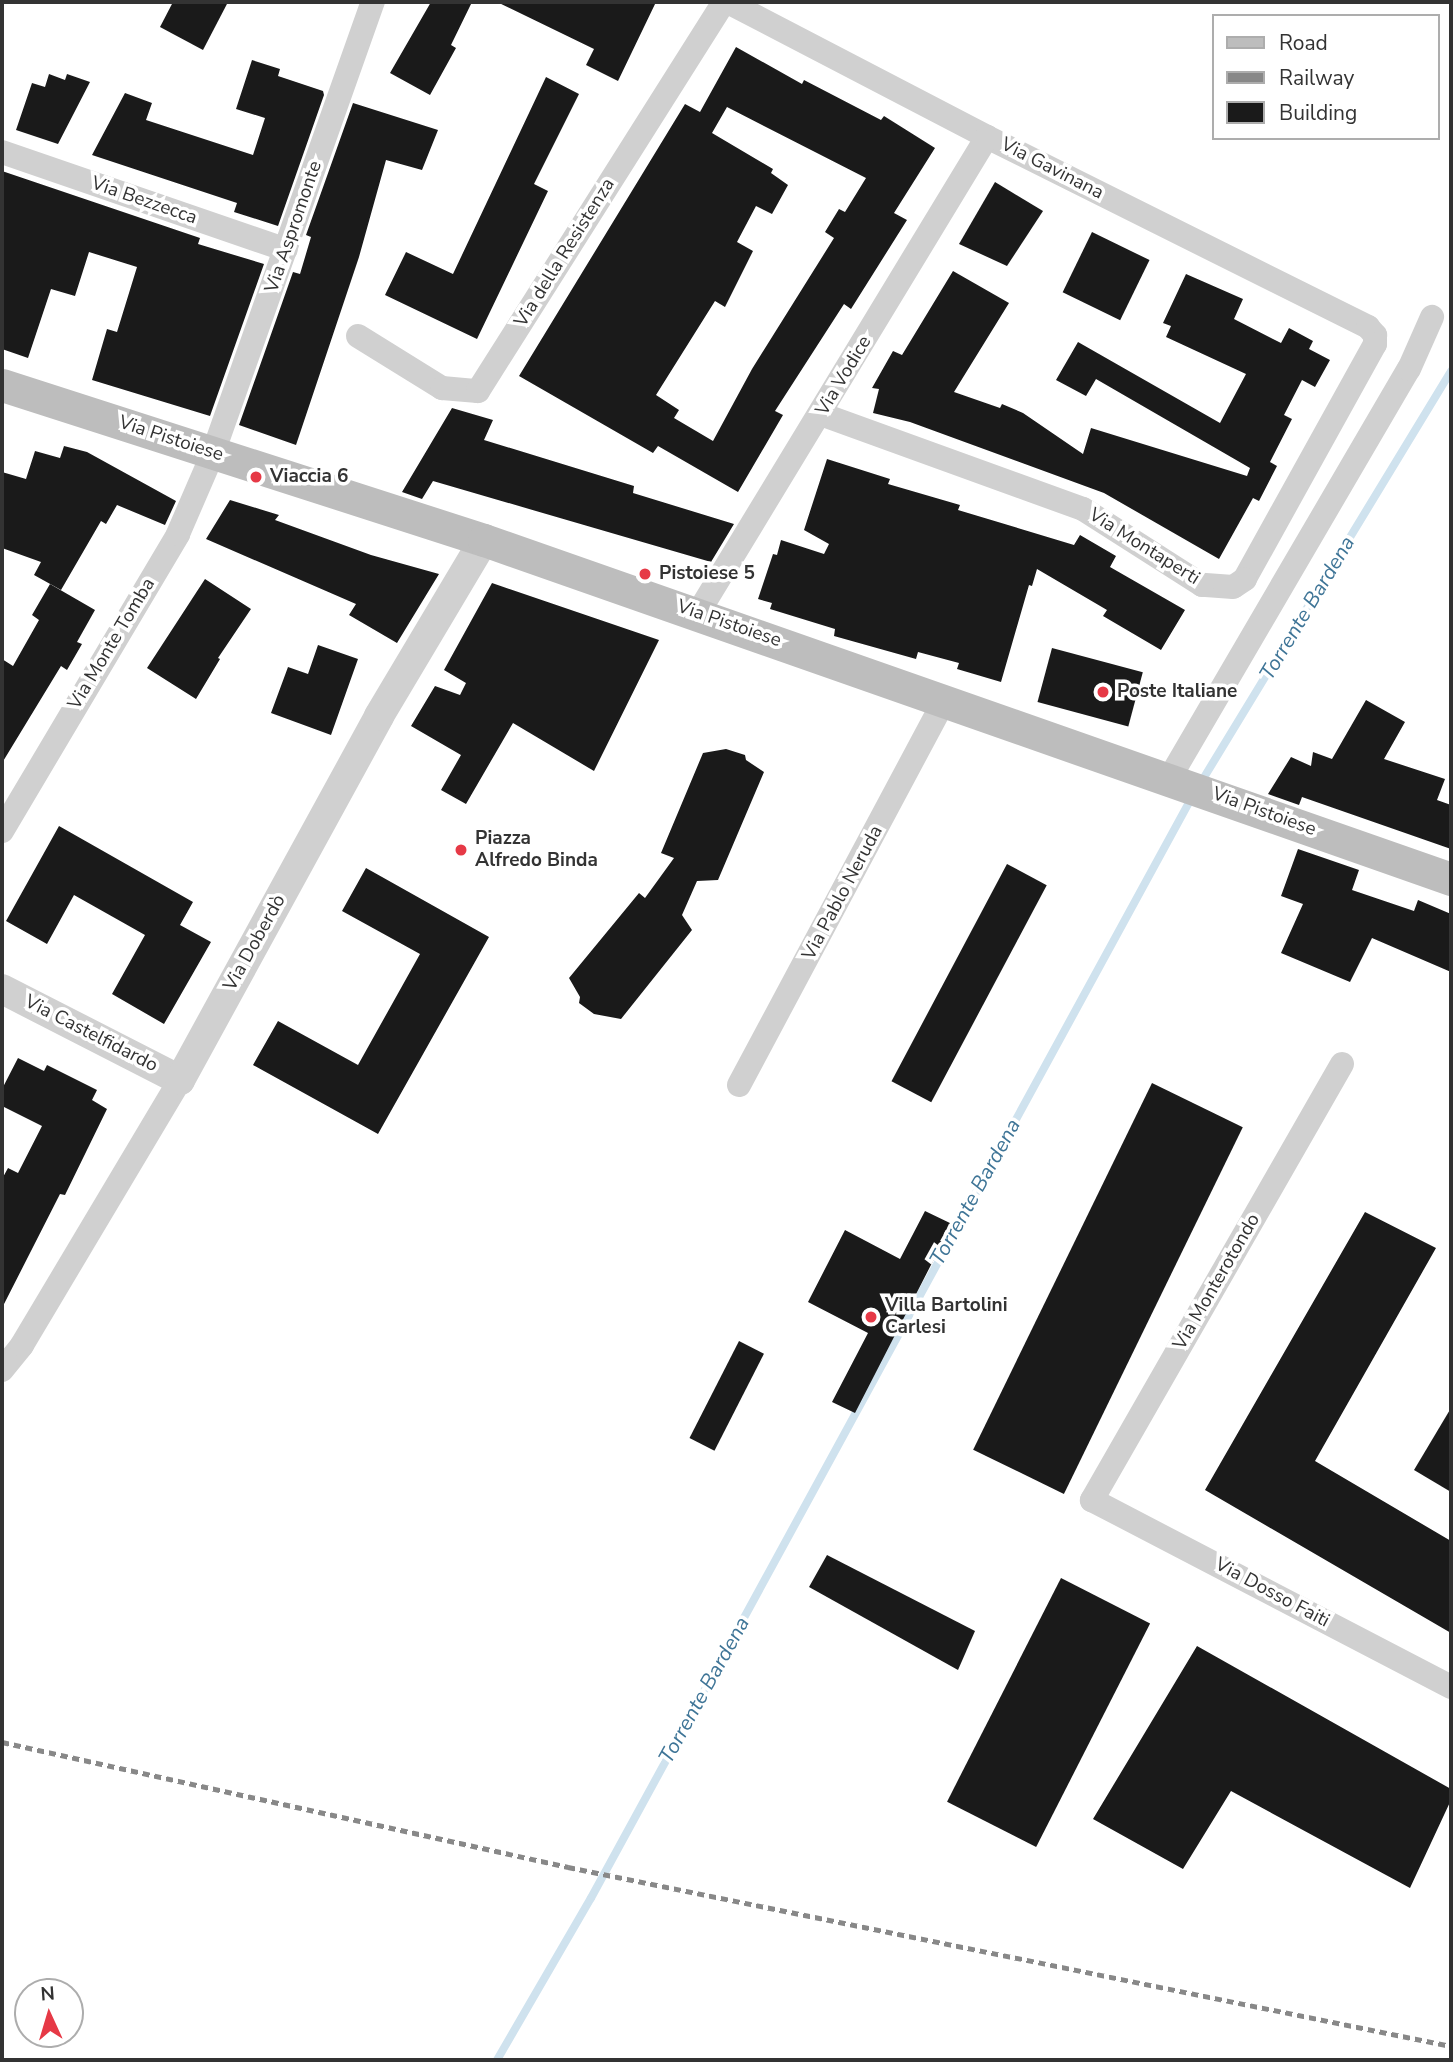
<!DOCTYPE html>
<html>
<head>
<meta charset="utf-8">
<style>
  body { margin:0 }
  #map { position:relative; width:1453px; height:2062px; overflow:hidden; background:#fff; font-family:"Nunito Sans",sans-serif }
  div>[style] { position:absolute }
  .stream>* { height:8px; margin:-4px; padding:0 4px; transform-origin:4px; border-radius:4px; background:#cfe2ee }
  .building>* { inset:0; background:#1a1a1a; transform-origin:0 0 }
  .minor>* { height:24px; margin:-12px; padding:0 12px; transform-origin:12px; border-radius:12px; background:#d0d0d0 }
  .tertiary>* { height:30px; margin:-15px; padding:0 15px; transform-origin:15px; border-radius:15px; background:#d0d0d0 }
  .secondary>* { height:33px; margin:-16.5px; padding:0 16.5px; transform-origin:16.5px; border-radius:16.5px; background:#bdbdbd }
  .rail>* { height:5px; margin-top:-2.5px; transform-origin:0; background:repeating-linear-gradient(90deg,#888 0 7px,transparent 0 12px) }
  .dots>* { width:19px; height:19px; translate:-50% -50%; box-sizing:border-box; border:4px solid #fff; border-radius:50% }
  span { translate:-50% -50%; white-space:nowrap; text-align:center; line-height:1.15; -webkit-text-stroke:7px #fff; paint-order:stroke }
  .street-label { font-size:19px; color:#333 }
  .poi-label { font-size:19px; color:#333; font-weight:700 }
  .left { translate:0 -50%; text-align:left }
  .water-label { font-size:21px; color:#3f7597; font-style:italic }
  .frame { position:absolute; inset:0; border:4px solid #333; pointer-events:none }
  .legend { position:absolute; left:1212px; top:14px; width:228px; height:126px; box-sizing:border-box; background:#fff; border:2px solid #adadad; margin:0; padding:9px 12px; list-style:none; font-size:21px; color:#333 }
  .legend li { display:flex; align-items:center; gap:14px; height:35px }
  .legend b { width:35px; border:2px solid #adadad }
  .north { position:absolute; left:14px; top:1978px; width:70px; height:70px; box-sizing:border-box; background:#fff; border:2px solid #adadad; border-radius:50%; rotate:356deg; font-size:19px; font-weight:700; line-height:28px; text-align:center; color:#333 }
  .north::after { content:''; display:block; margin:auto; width:24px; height:32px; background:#e63946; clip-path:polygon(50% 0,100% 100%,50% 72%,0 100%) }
</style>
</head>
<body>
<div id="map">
  <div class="stream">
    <i style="left:1200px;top:784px;width:483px;rotate:-58.7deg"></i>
    <i style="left:497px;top:2060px;width:187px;rotate:-59.9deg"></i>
    <i style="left:591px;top:1898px;width:1257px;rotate:-61.37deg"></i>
  </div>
  <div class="building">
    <i style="clip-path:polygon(173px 2px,228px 2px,203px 50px,160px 27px)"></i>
    <i style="clip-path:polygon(431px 2px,472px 2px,451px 45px,456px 48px,430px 95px,390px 73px)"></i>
    <i style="clip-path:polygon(497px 2px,656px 2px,618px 81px,586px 65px,594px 49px)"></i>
    <i style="clip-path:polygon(evenodd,736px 47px,802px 84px,804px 80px,881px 120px,884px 116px,935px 148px,894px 213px,907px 220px,851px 309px,844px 304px,775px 411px,783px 415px,738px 492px,658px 446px,653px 453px,519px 376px,685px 104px,700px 112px,736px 47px,727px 107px,866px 178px,845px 212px,839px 209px,825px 232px,834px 238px,752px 369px,713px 441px,674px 418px,679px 410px,656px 395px,715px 301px,725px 307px,753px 251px,737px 242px,756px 206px,772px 214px,788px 185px,771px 173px,773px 169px,712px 133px,727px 107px)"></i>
    <i style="clip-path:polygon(252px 60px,280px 69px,278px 76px,323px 91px,324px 95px,278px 226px,234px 212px,237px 203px,92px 155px,125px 93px,152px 103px,146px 120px,253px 155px,265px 118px,236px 109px)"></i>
    <i style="clip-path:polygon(49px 74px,65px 80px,67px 74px,90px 82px,58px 144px,16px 130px,32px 83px,45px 87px)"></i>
    <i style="clip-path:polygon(546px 77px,579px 94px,534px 184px,548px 191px,477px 339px,385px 295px,406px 252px,453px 274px)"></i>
    <i style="clip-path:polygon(353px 103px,438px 130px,422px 170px,386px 160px,359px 257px,296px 445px,239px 425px,293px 272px,300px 274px,311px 237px,306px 235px)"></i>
    <i style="clip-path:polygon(2px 171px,200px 238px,198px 244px,264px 264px,210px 416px,92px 380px,107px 329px,117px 332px,137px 267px,89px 252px,75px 296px,51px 289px,28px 358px,2px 349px)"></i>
    <i style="clip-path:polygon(995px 182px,1043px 211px,1007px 266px,959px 244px)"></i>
    <i style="left:1092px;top:232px;width:64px;height:67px;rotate:26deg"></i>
    <i style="clip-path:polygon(953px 271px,1009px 303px,954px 392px,1000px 408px,1002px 404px,1023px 413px,1083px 454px,1091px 428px,1247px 476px,1250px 468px,1096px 379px,1086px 396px,1056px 380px,1078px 342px,1220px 423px,1246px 374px,1166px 337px,1171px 326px,1163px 323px,1186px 274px,1243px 299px,1234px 319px,1281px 343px,1289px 328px,1313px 341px,1309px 349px,1330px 360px,1315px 387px,1302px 380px,1284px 415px,1292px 419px,1270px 462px,1277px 466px,1259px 501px,1253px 498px,1219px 559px,1104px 493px,910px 422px,873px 413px,879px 389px,872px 388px,893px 351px,902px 355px)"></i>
    <i style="clip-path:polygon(452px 408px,493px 420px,484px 440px,634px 486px,633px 493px,734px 524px,711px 562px,433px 481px,422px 499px,402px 492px)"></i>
    <i style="clip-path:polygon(64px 446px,87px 452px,176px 501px,165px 525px,117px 505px,106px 524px,101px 521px,61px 590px,34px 575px,41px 562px,2px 548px,2px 472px,26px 479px,35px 451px,60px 458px)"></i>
    <i style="clip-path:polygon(827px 459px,890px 479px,888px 484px,960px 505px,958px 510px,1074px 545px,1080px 535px,1116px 556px,1110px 567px,1185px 610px,1161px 650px,1103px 616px,1107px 610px,1037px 569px,1032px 586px,1029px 585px,1001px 682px,957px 669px,959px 663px,918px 652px,916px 659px,834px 636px,835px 629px,770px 609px,772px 603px,758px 599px,773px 554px,777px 555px,781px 540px,824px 554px,829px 544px,804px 530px)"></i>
    <i style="clip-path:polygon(230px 500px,279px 515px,275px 520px,371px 555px,439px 574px,397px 643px,349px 615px,356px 604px,206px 539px)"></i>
    <i style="clip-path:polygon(205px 579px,251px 609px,218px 658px,220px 659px,196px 699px,147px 668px)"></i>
    <i style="clip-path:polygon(492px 583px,659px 640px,594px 771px,513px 723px,466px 804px,441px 790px,461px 755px,411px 726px,435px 686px,460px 695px,466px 683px,444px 670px)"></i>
    <i style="clip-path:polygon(50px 584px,95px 610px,77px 642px,82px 644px,67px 670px,61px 666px,2px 763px,2px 659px,13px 666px,39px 620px,32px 615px)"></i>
    <i style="clip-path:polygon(318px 645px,358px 659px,331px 735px,271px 713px,288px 667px,308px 674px)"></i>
    <i style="left:1052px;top:648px;width:94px;height:56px;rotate:15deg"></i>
    <i style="clip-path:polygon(1366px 700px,1405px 722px,1384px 759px,1445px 779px,1437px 800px,1451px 805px,1451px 849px,1302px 797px,1299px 805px,1268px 794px,1291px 757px,1311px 766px,1313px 752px,1332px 759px)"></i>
    <i style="clip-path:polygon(726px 749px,745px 755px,746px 760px,764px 772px,718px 880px,697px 881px,682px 915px,692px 930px,621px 1019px,594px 1014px,579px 1003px,580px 997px,569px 978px,639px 893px,645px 898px,674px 858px,661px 853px,703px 753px)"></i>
    <i style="clip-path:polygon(59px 826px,193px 902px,180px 925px,211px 942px,164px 1024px,112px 994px,145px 935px,74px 895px,47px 944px,6px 921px)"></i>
    <i style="clip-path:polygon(1298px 849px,1359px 870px,1352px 890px,1414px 911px,1418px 900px,1451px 914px,1451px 972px,1372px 938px,1350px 982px,1281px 953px,1303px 904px,1281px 896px)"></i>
    <i style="left:1007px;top:864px;width:45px;height:246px;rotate:28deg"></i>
    <i style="clip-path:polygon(366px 868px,489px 937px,378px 1134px,253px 1065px,278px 1021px,358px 1065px,420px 954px,342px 911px)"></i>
    <i style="clip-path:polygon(18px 1058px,44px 1071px,47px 1065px,97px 1090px,92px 1100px,107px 1109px,65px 1195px,60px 1194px,2px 1308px,2px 1179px,8px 1168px,18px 1173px,42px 1126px,2px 1106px,2px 1089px)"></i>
    <i style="left:1152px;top:1083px;width:101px;height:408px;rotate:26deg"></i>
    <i style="clip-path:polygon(925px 1211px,952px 1224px,855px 1413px,832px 1402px,868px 1333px,808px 1302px,845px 1230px,900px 1259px)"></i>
    <i style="clip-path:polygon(1365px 1212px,1436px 1248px,1315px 1461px,1451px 1541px,1451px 1633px,1205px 1490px)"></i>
    <i style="left:739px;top:1341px;width:28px;height:109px;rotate:27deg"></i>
    <i style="clip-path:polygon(1451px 1408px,1451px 1492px,1414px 1470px)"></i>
    <i style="clip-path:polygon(827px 1555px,975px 1631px,958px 1670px,809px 1587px)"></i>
    <i style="left:1061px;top:1578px;width:100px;height:251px;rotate:27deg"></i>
    <i style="clip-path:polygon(1197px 1646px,1451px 1789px,1451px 1800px,1410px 1888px,1231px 1791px,1183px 1869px,1093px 1819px)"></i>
  </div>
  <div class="minor">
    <i style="left:728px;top:2px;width:292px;rotate:27.5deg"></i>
    <i style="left:987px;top:137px;width:426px;rotate:26.5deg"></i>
    <i style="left:1368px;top:327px;width:11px;rotate:49deg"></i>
    <i style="left:1375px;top:335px;width:9px;rotate:90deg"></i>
    <i style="left:1375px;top:344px;width:269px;rotate:119deg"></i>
    <i style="left:1245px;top:579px;width:14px;rotate:146deg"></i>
    <i style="left:1233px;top:587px;width:31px;rotate:-176deg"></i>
    <i style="left:1202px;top:585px;width:141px;rotate:-147.4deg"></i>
    <i style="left:1083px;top:509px;width:279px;rotate:-160.1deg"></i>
    <i style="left:2px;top:152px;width:300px;rotate:19deg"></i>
    <i style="left:358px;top:336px;width:99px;rotate:31.8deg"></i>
    <i style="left:442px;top:388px;width:36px;rotate:5deg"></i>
    <i style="left:478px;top:391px;width:460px;rotate:-57.7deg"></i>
    <i style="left:698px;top:613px;width:557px;rotate:-58.74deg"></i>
    <i style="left:1169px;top:779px;width:475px;rotate:-59.7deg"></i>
    <i style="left:1409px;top:369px;width:57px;rotate:-66.1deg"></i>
    <i style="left:2px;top:831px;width:345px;rotate:-59.3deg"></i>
    <i style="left:178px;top:534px;width:88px;rotate:-66.6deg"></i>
    <i style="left:213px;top:453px;width:479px;rotate:-70.5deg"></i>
    <i style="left:1342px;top:1064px;width:503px;rotate:119.83deg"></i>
    <i style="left:1092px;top:1500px;width:405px;rotate:27.5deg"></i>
    <i style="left:739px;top:1085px;width:437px;rotate:-61.9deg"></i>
    <i style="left:2px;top:1370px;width:32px;rotate:-51deg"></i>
    <i style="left:22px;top:1345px;width:309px;rotate:-59.2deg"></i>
  </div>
  <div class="tertiary">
    <i style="left:2px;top:989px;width:200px;rotate:27.1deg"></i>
    <i style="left:180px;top:1080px;width:415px;rotate:-61.3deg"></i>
    <i style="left:379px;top:716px;width:205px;rotate:-59.2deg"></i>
  </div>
  <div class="secondary">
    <i style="left:2px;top:385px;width:506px;rotate:17.83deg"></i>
    <i style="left:484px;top:540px;width:1025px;rotate:19.32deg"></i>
  </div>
  <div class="rail">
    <i style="left:2px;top:1742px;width:580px;rotate:12.45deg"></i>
    <i style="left:568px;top:1867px;width:901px;rotate:11.46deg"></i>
  </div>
  <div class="dots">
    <i style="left:256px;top:477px;background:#e63946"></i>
    <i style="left:645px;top:574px;background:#e63946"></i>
    <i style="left:1103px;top:692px;background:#e63946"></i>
    <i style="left:461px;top:850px;background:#e63946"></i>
    <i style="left:871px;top:1317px;background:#e63946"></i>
  </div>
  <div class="street-label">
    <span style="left:1052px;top:169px;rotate:27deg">Via Gavinana</span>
    <span style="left:144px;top:201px;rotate:19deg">Via Bezzecca</span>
    <span style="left:294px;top:227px;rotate:-71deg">Via Aspromonte</span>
    <span style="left:565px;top:253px;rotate:-58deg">Via della Resistenza</span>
    <span style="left:844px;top:376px;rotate:-59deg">Via Vodice</span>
    <span style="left:171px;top:439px;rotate:18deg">Via Pistoiese</span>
    <span style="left:1144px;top:547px;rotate:32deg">Via Montaperti</span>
    <span style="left:729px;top:624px;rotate:19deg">Via Pistoiese</span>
    <span style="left:112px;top:644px;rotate:-59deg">Via Monte Tomba</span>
    <span style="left:1264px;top:812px;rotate:20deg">Via Pistoiese</span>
    <span style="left:843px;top:893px;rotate:-62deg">Via Pablo Neruda</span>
    <span style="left:255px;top:943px;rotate:-61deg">Via Doberdò</span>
    <span style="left:91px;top:1034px;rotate:27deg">Via Castelfidardo</span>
    <span style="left:1217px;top:1282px;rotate:-60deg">Via Monterotondo</span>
    <span style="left:1272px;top:1593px;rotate:28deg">Via Dosso Faiti</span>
  </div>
  <div class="poi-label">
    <span class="left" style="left:270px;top:477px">Viaccia 6</span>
    <span class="left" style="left:659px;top:574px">Pistoiese 5</span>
    <span class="left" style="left:1117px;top:692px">Poste Italiane</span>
    <span class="left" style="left:475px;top:850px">Piazza<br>Alfredo Binda</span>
    <span class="left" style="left:885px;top:1317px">Villa Bartolini<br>Carlesi</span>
  </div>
  <div class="water-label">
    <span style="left:1307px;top:608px;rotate:-59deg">Torrente Bardena</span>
    <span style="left:975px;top:1192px;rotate:-61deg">Torrente Bardena</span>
    <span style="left:704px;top:1690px;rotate:-61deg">Torrente Bardena</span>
  </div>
  <div class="frame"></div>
  <ul class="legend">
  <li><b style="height:9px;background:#bdbdbd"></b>Road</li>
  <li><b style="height:9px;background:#888"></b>Railway</li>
  <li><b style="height:19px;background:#1a1a1a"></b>Building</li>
  </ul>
  <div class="north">N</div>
</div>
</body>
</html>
